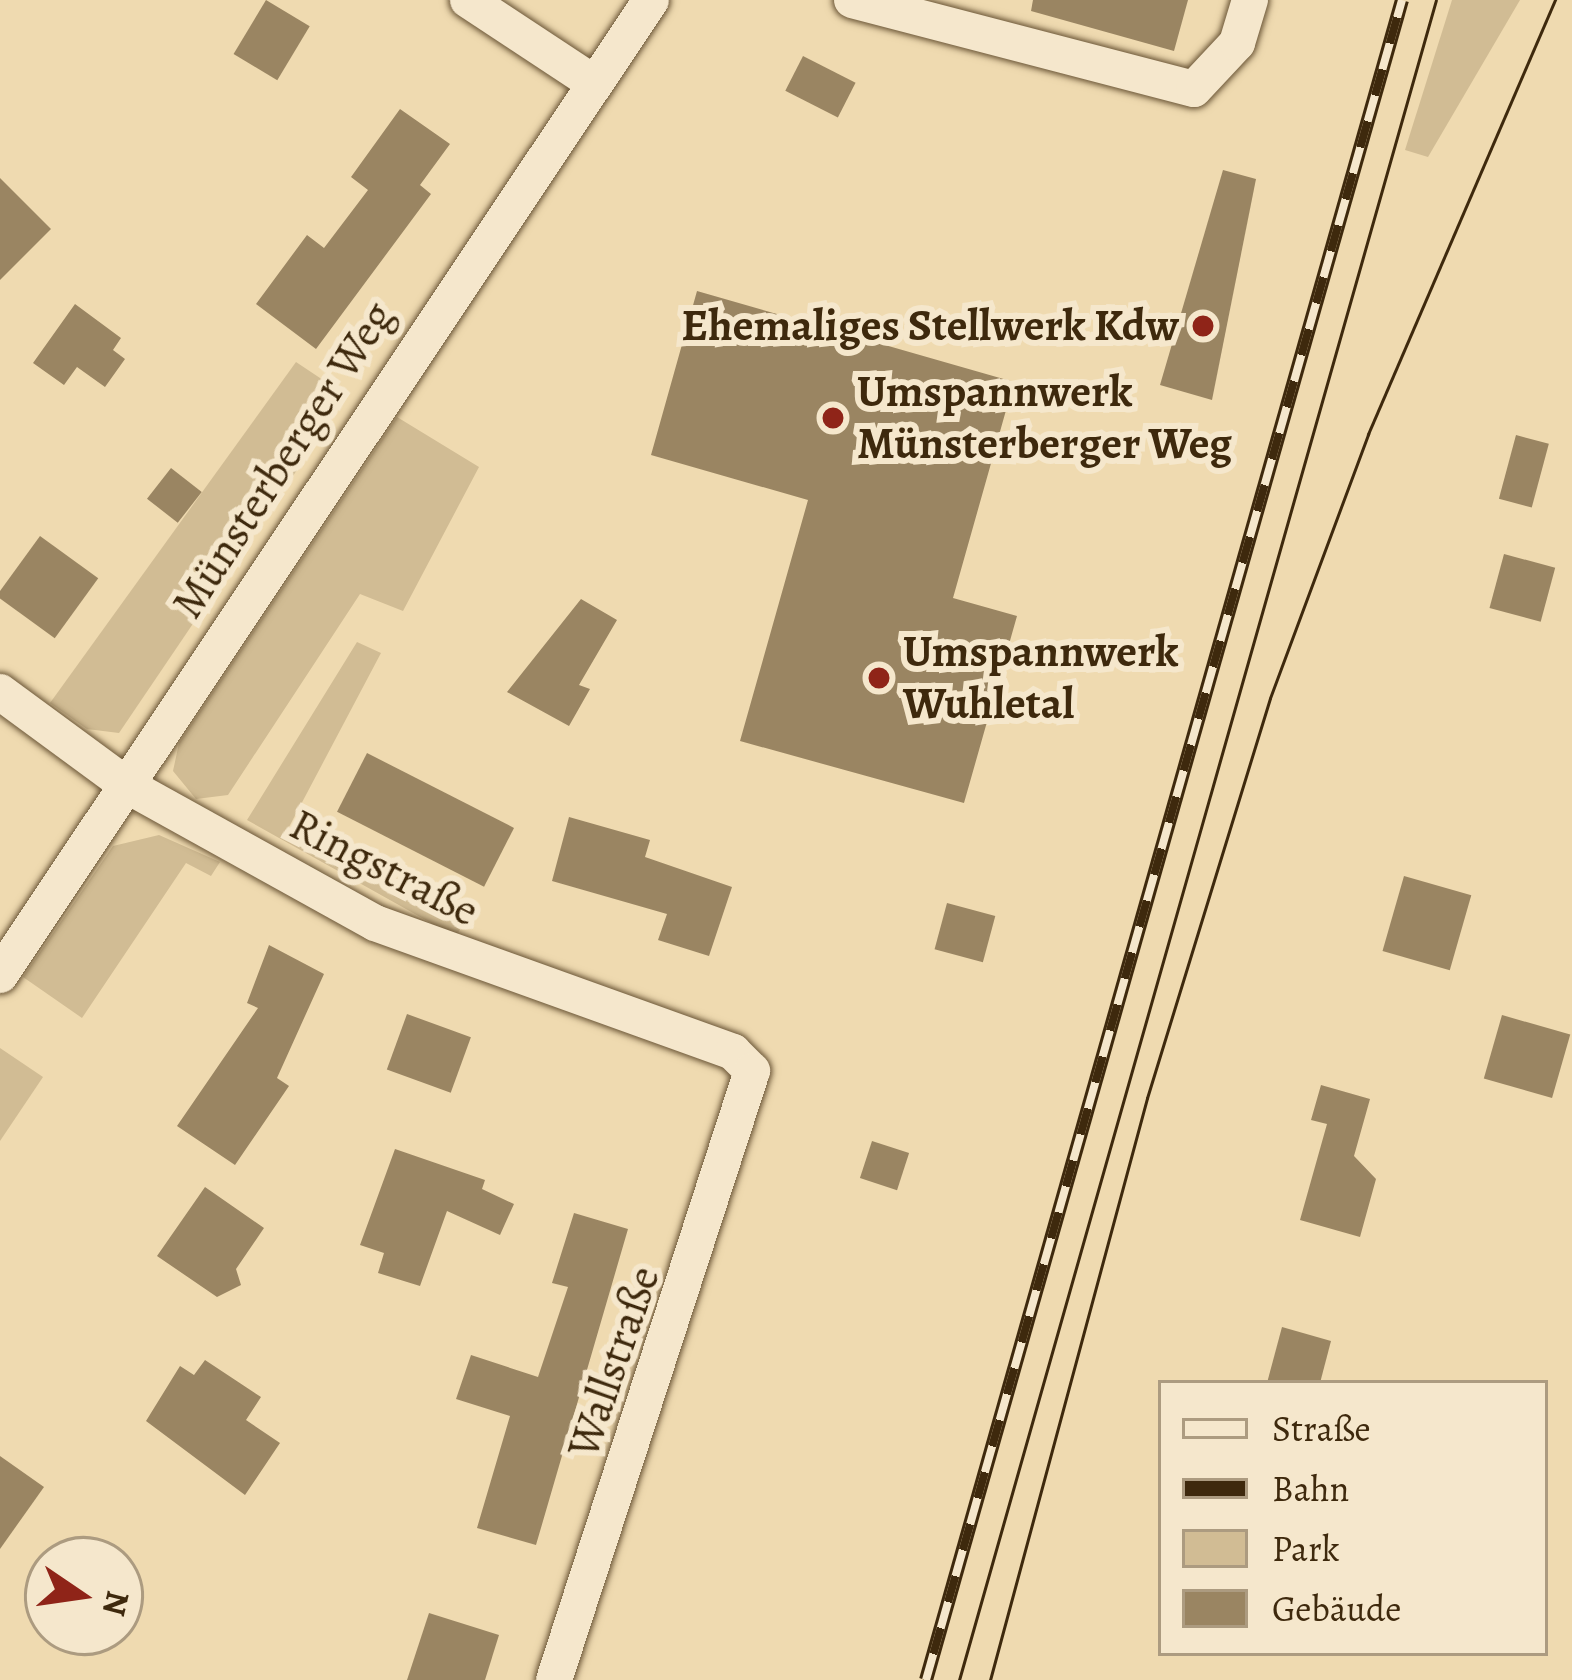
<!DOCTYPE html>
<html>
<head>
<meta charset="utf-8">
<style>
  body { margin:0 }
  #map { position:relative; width:1572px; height:1680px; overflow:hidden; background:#efdab0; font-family:Alegreya,serif }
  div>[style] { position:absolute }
  .green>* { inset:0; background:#d1bc94 }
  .building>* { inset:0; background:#9a8562; transform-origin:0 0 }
  .roads { filter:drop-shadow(0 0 3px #6a5536) drop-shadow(0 0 3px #6a5536) }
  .minor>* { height:36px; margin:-18px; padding:0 18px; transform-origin:18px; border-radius:18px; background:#f5e7cc }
  .tram>* { height:3px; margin:-1.5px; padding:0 1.5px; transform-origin:1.5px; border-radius:1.5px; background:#3e290d }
  .rail>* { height:14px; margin-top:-7px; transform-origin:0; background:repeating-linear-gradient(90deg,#f5e7cc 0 27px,#3e290d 0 54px); box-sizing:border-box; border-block:3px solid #3e290d }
  .dots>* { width:33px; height:33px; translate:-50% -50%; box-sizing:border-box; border:6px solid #f5e7cc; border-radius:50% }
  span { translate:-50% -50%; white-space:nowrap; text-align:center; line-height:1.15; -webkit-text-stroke:12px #f5e7cc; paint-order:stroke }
  .poi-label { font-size:45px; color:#3e290d; font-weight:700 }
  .right { translate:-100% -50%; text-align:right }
  .left { translate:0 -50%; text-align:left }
  .street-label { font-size:45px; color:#3e290d }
  .legend { position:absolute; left:1158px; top:1380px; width:390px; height:276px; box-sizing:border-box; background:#f5e7cc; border:3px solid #ac9b80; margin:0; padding:15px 21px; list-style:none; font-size:36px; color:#3e290d }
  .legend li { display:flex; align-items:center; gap:24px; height:60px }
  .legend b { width:60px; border:3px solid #ac9b80 }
  .north { position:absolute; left:24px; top:1536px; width:120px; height:120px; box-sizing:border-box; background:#f5e7cc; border:3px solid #ac9b80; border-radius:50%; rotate:103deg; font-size:33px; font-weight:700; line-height:48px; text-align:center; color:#3e290d }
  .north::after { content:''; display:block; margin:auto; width:42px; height:54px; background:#8f2418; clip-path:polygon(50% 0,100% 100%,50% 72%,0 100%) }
</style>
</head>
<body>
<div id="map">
  <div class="green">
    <i style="clip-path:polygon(1452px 0,1520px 0,1428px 157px,1405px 150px)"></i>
    <i style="clip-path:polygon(296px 362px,347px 396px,119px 733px,87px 729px,50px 703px)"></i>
    <i style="clip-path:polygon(397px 417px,479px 467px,403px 611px,360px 594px,228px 795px,196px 799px,173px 771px,179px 743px)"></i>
    <i style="clip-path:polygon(357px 642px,381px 653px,289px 827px,469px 912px,456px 937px,247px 820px)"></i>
    <i style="clip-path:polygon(159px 835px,220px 862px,211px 876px,186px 863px,82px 1018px,23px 977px,113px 846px)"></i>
    <i style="clip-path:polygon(0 1048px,43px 1077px,0 1141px)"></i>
  </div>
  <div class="building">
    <i style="left:266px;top:0;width:51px;height:63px;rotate:31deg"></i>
    <i style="clip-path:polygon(1033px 0,1188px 0,1174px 51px,1031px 11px)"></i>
    <i style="left:803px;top:56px;width:59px;height:39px;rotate:27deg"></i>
    <i style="clip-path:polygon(400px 109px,450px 144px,420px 185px,431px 194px,316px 349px,256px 304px,307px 235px,324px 248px,368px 190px,351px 177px)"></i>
    <i style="clip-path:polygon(1223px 170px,1256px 179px,1212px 400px,1160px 385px)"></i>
    <i style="clip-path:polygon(0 178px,51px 229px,0 280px)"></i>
    <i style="clip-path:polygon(697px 291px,1014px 382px,953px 598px,1017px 616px,964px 803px,740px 741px,808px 500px,651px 455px)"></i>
    <i style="clip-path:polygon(75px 304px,121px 338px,113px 350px,125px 359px,105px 387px,77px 367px,64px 385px,33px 363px)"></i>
    <i style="left:1516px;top:435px;width:34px;height:66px;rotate:15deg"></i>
    <i style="left:171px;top:468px;width:39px;height:39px;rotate:38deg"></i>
    <i style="left:40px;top:536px;width:72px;height:74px;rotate:36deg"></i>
    <i style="left:1504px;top:554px;width:53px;height:56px;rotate:15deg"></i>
    <i style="clip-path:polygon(581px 599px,617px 620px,579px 685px,590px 689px,569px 726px,507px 692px)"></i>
    <i style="left:367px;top:753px;width:165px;height:66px;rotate:27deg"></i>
    <i style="clip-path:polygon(569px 817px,650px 840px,645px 857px,732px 887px,709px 956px,658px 940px,667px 914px,552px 881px)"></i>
    <i style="left:1404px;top:876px;width:70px;height:78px;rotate:16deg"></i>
    <i style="left:947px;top:903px;width:50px;height:48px;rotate:15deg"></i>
    <i style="clip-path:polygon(269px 945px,324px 974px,277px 1078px,289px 1086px,235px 1165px,177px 1126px,258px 1008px,247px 1003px)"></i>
    <i style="left:407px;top:1014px;width:68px;height:59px;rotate:20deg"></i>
    <i style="left:1502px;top:1015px;width:71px;height:66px;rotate:16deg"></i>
    <i style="clip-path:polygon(1321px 1085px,1370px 1099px,1354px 1156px,1376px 1179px,1360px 1237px,1300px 1220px,1327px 1124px,1311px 1120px)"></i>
    <i style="left:872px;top:1141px;width:39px;height:39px;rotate:18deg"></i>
    <i style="clip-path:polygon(395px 1149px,485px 1180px,482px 1189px,514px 1204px,500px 1235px,447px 1211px,420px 1286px,378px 1273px,384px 1253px,360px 1245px)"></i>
    <i style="clip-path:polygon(205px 1187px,264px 1228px,236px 1269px,241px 1285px,217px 1297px,157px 1256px)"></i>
    <i style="clip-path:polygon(574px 1213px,628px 1229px,536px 1545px,477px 1528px,510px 1416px,456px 1399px,471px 1355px,538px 1377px,568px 1287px,552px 1283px)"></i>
    <i style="clip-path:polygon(1282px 1327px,1331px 1341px,1320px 1383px,1267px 1383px)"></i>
    <i style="clip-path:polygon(205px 1360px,261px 1397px,246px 1420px,280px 1443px,245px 1495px,146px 1421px,180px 1366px,194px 1375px)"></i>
    <i style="clip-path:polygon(0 1456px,44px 1487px,0 1549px)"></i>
    <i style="clip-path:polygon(429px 1613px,499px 1635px,485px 1680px,407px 1680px)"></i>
  </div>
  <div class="roads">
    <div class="minor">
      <i style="left:468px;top:0;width:151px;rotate:33.4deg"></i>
      <i style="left:852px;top:0;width:353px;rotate:14.6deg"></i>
      <i style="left:1194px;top:89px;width:63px;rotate:-46.9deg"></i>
      <i style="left:1237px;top:43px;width:45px;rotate:-73.2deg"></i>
      <i style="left:0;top:692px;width:159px;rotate:36.3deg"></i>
      <i style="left:128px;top:786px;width:282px;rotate:29deg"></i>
      <i style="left:375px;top:923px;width:381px;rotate:19.8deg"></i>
      <i style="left:733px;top:1052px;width:27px;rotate:45deg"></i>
      <i style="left:752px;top:1071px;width:640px;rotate:108.01deg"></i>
      <i style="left:0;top:975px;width:1172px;rotate:-56.27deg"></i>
    </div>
  </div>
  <div class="tram">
    <i style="left:959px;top:1680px;width:1746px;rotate:-74.15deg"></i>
    <i style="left:990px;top:1680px;width:603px;rotate:-74.9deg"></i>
    <i style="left:1147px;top:1098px;width:418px;rotate:-72.9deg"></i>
    <i style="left:1270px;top:698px;width:282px;rotate:-69.6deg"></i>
    <i style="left:1368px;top:434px;width:473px;rotate:-66.7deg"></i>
  </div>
  <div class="rail">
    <i style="left:926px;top:1680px;width:1746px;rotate:-74.18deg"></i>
  </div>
  <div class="dots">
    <i style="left:1203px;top:326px;background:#8f2418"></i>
    <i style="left:833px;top:418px;background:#8f2418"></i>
    <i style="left:879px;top:678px;background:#8f2418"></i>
  </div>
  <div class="poi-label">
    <span class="right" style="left:1179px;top:326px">Ehemaliges Stellwerk Kdw</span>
    <span class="left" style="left:857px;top:418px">Umspannwerk<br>Münsterberger Weg</span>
    <span class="left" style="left:903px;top:678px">Umspannwerk<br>Wuhletal</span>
  </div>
  <div class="street-label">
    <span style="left:283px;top:460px;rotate:-57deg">Münsterberger Weg</span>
    <span style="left:384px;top:868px;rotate:27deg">Ringstraße</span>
    <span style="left:614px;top:1362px;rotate:-71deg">Wallstraße</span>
  </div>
  <ul class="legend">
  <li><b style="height:15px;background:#f5e7cc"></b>Straße</li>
  <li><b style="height:15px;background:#3e290d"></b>Bahn</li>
  <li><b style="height:33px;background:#d1bc94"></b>Park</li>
  <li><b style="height:33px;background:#9a8562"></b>Gebäude</li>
  </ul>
  <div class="north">N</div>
</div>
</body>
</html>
